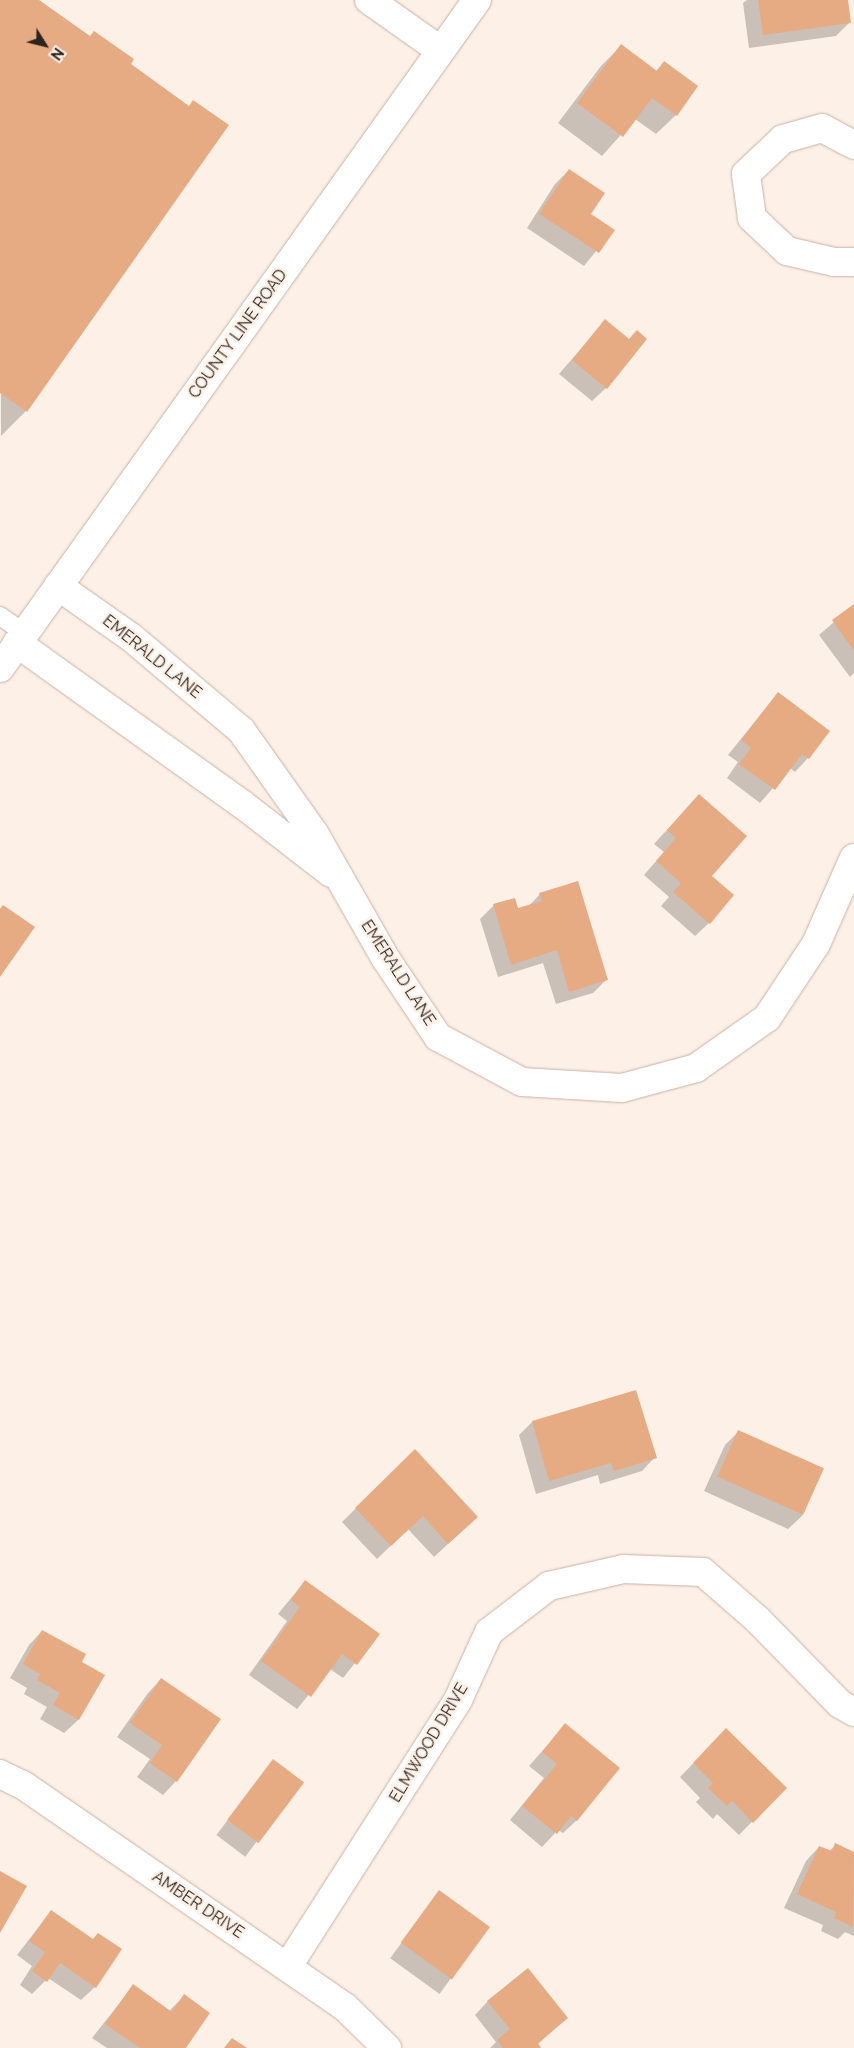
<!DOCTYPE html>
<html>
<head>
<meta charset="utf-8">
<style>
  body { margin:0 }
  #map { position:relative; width:854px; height:2048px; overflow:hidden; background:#fdf0e7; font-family:Raleway,sans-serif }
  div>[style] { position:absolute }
  .shadow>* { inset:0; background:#0003; transform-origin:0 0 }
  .building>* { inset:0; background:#e7ab83; transform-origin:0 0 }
  .roads { filter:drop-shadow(0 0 1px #c7b2a4) drop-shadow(0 0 1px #c7b2a4) }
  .lane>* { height:18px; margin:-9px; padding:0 9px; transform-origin:9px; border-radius:9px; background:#fff }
  .street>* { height:28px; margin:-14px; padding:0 14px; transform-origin:14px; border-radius:14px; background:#fff }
  .secondary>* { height:28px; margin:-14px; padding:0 14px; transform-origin:14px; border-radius:14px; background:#fff }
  span { translate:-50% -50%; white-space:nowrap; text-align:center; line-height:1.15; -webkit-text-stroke:5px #fdf0e7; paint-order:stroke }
  .street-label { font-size:16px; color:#2b231e }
  .north { position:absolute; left:20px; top:20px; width:50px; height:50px; -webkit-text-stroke:4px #fdf0e7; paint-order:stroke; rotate:126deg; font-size:14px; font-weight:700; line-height:20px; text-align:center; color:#2b231e }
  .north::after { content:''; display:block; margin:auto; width:18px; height:22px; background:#2b231e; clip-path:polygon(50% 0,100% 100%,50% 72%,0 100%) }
</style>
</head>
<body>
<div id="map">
  <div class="shadow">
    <i style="clip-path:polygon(0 0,37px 0,188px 107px,227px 126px,26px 411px,1px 436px)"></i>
    <i style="clip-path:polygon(747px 0,847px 0,850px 22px,836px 36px,749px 48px,743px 3px)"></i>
    <i style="clip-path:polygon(621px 46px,655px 72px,664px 62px,676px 115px,656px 134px,635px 119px,602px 156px,558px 123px,601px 66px)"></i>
    <i style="clip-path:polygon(569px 170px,589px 215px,613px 230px,584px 266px,527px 228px,555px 184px)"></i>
    <i style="clip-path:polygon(605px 321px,629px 340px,606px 388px,592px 401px,559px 374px)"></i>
    <i style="clip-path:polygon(854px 605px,854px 673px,850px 677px,819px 635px)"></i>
    <i style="clip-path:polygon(778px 693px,808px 758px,795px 772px,790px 768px,760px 803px,727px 778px,738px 762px,728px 755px)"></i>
    <i style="clip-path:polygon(699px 795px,711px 876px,709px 923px,695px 936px,661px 906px,669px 897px,644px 875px,664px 852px,654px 844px)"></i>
    <i style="clip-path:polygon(540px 894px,606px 980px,593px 993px,556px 1004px,543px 963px,498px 977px,480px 919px,494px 905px,517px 910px,528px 907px)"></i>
    <i style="clip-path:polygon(532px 1422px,655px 1457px,642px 1471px,600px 1484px,598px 1475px,536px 1494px,519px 1435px)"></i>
    <i style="clip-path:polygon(739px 1431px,823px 1470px,802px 1516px,788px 1529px,704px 1491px,725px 1445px)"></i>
    <i style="clip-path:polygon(415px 1450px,463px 1530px,434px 1557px,408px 1529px,377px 1559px,342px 1522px)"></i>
    <i style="clip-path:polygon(305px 1581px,378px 1634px,343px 1678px,330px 1669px,297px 1709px,249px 1675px,287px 1621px,278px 1614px)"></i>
    <i style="clip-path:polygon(42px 1631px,80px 1663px,103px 1675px,78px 1720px,64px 1733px,40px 1719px,47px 1707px,24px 1694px,27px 1688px,10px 1678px,29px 1645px)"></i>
    <i style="clip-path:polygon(161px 1679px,176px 1781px,163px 1795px,137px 1777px,150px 1759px,117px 1737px,148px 1693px)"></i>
    <i style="clip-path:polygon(565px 1725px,577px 1820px,563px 1833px,558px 1830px,542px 1847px,510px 1820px,544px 1778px,529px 1766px)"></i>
    <i style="clip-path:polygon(713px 1743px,785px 1788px,739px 1835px,717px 1814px,713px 1819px,696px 1802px,700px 1798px,680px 1777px)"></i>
    <i style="left:273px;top:1760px;width:36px;height:94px;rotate:37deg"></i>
    <i style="clip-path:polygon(836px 1845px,854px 1853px,854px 1936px,845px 1932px,838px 1939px,821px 1931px,823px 1925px,784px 1908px,806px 1861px,819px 1847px,829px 1851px)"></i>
    <i style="left:439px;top:1891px;width:61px;height:83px;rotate:36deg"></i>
    <i style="clip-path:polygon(51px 1911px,95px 1987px,81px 2000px,48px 1978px,32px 1994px,20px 1985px,32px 1966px,17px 1955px)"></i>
    <i style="clip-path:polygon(133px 1986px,169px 2011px,184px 1996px,184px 2048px,107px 2048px,92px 2038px)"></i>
    <i style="clip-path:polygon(488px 2001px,567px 2018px,537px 2045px,540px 2048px,490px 2048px,496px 2042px,475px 2015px)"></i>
  </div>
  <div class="building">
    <i style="clip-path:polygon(0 0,39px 0,90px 36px,94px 31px,134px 59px,131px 64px,189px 106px,193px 100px,229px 125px,27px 412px,0 393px)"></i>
    <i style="clip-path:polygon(758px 0,848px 0,851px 23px,763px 35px)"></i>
    <i style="clip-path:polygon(621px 44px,657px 71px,664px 61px,698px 86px,677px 116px,652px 98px,623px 137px,577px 103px)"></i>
    <i style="clip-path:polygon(569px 169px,605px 193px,591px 214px,615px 230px,599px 253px,539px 214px)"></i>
    <i style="clip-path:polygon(605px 319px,629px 339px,637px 330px,647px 339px,607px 389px,572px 360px)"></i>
    <i style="clip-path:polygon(854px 604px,854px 651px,832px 620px)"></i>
    <i style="clip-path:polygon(778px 692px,830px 731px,809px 759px,802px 754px,775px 790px,739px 764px,751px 748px,741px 740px)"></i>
    <i style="clip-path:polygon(699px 794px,747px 836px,712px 876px,734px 895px,710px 924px,673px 892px,681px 883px,656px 861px,676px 838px,667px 830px)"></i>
    <i style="clip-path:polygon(578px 881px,608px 980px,569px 992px,557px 950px,511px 965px,493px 904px,515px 898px,518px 908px,542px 901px,539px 893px)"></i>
    <i style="clip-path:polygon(3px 905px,35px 927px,0 977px,0 909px)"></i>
    <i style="clip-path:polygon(636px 1390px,657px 1458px,614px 1471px,611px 1463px,549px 1481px,532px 1421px)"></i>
    <i style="left:738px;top:1430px;width:94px;height:51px;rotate:24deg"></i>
    <i style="clip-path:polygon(415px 1449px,478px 1517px,448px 1544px,423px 1516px,391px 1546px,355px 1508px)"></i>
    <i style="clip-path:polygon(305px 1580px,380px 1634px,357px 1665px,342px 1654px,311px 1697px,261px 1661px,300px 1607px,291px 1600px)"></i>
    <i style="clip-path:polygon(42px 1630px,86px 1654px,82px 1662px,105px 1675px,79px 1720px,53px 1705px,60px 1693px,37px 1680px,40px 1674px,23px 1664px)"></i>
    <i style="clip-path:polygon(161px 1678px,221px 1719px,177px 1782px,150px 1763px,162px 1745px,130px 1723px)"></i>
    <i style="clip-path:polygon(565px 1723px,620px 1768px,577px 1821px,571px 1816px,557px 1834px,522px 1806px,557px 1764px,542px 1752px)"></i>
    <i style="clip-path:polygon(726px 1728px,787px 1788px,753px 1823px,732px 1801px,727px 1806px,708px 1788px,713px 1783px,693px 1763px)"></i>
    <i style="left:273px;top:1759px;width:39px;height:76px;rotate:37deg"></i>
    <i style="clip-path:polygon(835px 1843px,854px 1852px,853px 1927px,834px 1918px,836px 1912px,797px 1894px,819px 1846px,832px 1851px)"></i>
    <i style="clip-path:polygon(0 1871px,27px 1886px,0 1933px)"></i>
    <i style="left:439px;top:1890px;width:63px;height:65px;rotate:36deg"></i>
    <i style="clip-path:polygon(51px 1910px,93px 1939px,98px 1933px,122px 1949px,96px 1988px,60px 1963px,47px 1982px,32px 1971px,45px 1952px,29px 1941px)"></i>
    <i style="clip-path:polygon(528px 1968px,568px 2018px,538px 2043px,541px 2048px,503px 2048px,497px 2040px,510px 2029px,487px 2001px)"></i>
    <i style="clip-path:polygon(133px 1984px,172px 2012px,184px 1994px,210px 2013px,186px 2048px,140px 2048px,105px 2024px)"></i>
    <i style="clip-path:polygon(232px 2038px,247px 2048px,224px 2048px)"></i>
  </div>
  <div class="roads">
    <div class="lane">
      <i style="left:0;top:616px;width:29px;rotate:35deg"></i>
    </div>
    <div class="street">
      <i style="left:369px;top:0;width:87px;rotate:35.2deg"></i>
      <i style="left:854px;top:145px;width:36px;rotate:-152deg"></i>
      <i style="left:822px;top:128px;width:41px;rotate:164.2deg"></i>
      <i style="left:783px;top:139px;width:51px;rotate:136.6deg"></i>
      <i style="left:746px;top:174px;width:44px;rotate:82.2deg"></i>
      <i style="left:752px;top:218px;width:48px;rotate:43.3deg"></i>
      <i style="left:787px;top:251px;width:48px;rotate:13.2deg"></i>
      <i style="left:834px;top:262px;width:20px"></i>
      <i style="left:58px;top:586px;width:90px;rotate:35.1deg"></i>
      <i style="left:132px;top:638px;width:143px;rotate:40.2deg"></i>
      <i style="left:241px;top:730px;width:126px;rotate:54.7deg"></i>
      <i style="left:314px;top:833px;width:145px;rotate:60.3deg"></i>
      <i style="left:386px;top:959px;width:94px;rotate:56.3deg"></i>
      <i style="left:438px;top:1037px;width:95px;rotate:28.2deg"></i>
      <i style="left:522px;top:1082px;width:100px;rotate:3.4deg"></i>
      <i style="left:622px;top:1088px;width:77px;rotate:-15.1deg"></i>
      <i style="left:696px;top:1068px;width:87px;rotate:-35.2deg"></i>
      <i style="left:767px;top:1018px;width:89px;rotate:-56.5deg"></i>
      <i style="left:816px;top:944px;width:94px;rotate:-66.2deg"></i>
      <i style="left:17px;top:643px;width:277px;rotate:35.6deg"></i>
      <i style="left:242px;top:804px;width:113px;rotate:37.8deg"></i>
      <i style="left:0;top:1774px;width:25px;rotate:26deg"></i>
      <i style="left:23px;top:1785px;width:391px;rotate:34.6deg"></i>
      <i style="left:345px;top:2007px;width:59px;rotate:44.3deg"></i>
      <i style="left:288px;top:1966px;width:316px;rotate:-57.4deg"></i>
      <i style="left:458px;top:1700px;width:75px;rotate:-65.5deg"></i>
      <i style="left:489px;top:1632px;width:76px;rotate:-37.5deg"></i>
      <i style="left:549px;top:1586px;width:76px;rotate:-12.9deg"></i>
      <i style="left:623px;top:1569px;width:80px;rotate:2.1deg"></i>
      <i style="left:703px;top:1572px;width:73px;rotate:41.1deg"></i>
      <i style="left:758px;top:1620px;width:117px;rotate:45.7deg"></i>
      <i style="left:840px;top:1704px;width:16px;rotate:30deg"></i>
    </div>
    <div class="secondary">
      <i style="left:0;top:668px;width:821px;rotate:-54.47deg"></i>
    </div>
  </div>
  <div class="street-label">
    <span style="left:238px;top:334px;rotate:-54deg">COUNTY LINE ROAD</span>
    <span style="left:152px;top:657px;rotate:39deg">EMERALD LANE</span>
    <span style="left:398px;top:973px;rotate:57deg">EMERALD LANE</span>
    <span style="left:429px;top:1743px;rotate:-59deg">ELMWOOD DRIVE</span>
    <span style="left:198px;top:1905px;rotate:34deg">AMBER DRIVE</span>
  </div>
  <div class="north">N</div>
</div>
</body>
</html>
